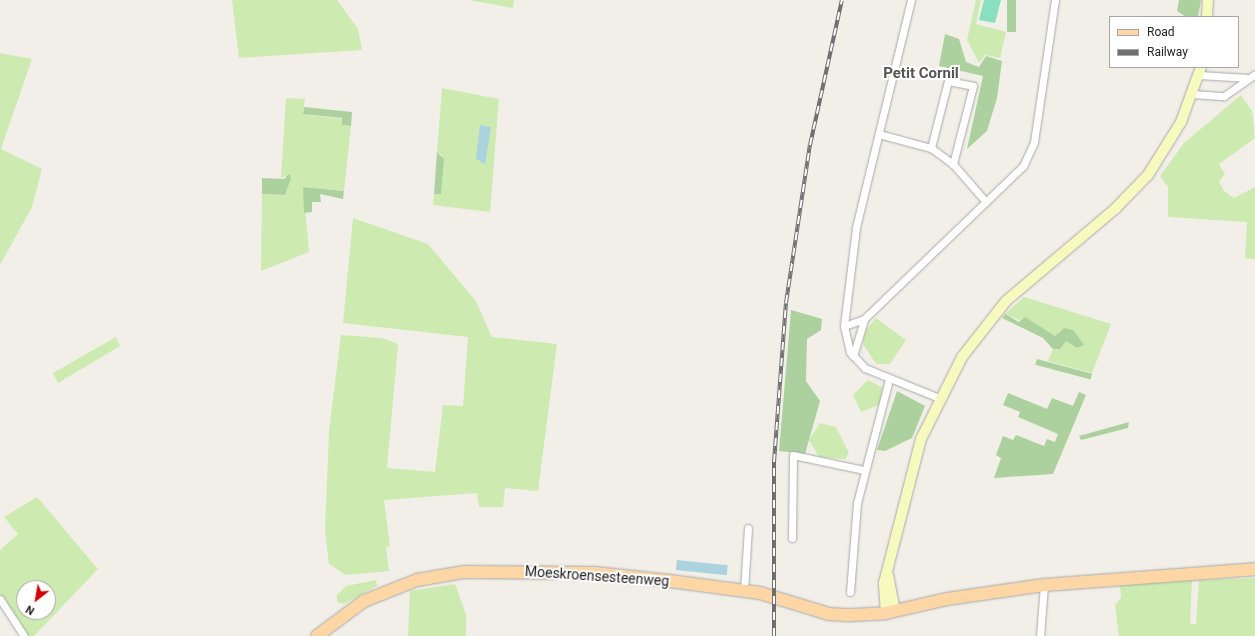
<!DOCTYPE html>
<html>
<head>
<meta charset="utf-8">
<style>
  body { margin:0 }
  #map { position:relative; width:1255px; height:636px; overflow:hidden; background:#f2efe9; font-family:Roboto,sans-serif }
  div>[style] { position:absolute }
  .grass>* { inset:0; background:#cdebb0 }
  .forest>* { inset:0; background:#add19e; transform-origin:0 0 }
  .pitch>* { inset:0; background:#88e0be }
  .water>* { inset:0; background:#aad3df; transform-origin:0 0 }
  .roads { filter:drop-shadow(0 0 1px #a9a9a9) drop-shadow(0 0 1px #a9a9a9) }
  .street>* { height:7px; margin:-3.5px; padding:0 3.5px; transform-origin:3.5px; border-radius:3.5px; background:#fff }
  .secondary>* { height:10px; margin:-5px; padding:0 5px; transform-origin:5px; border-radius:5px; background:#f7fabf }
  .primary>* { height:12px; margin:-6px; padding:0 6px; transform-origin:6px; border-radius:6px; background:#fcd6a4 }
  .rail>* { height:4px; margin-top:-2px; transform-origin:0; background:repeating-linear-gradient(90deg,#fff 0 8px,#707070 0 16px); box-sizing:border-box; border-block:1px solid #707070 }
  span { translate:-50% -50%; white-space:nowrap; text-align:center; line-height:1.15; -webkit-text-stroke:4px #fff; paint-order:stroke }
  .street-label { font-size:14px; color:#222 }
  .neighbourhood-label { font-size:15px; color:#555; font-weight:700 }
  .legend { position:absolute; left:1109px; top:16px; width:130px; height:52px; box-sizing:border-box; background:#fff; border:1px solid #a7a7a7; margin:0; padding:5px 7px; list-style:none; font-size:12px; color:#222 }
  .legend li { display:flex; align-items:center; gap:8px; height:20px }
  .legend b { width:20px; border:1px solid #a7a7a7 }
  .north { position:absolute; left:16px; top:580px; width:40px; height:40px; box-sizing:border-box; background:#fff; border:1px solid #a7a7a7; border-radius:50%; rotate:211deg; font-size:11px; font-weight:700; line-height:16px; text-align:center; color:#222 }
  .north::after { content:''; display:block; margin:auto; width:14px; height:18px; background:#d40000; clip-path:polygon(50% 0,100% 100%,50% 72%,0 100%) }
</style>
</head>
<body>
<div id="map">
  <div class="grass">
    <i style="clip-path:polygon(232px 0,337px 0,358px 29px,362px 50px,239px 58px)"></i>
    <i style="clip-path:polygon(469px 0,514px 0,513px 8px)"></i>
    <i style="clip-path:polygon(976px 0,981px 0,976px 24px,1006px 32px,1000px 58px,985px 55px,979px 63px,967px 40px)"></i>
    <i style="clip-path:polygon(0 53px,32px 59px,1px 149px,42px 169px,32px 207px,0 265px)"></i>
    <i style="clip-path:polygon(442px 88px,499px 99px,490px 212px,433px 205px,434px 194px,441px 194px,442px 155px,437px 152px)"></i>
    <i style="clip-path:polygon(1241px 95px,1252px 111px,1255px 138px,1219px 164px,1225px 174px,1219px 182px,1224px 191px,1234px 198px,1255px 187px,1255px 259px,1245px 258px,1247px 222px,1168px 217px,1168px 187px,1160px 176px,1184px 143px)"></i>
    <i style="clip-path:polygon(286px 98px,305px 99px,303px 114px,343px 119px,342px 125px,351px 126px,344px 191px,303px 187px,309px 252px,261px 271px,262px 194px,285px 195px,286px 176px,281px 178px)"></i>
    <i style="clip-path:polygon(353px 218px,428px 244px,476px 301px,492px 337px,557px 344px,538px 491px,505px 488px,503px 507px,479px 507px,477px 493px,384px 500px,390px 546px,386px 547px,389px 571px,346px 575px,329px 564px,325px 531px,329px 431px,341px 335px,382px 338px,398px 344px,387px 468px,435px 472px,443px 405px,463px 406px,468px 337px,343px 323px)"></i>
    <i style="clip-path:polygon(1024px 297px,1111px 324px,1092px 373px,1048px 361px,1053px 349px,1060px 349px,1066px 341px,1060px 330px,1056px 336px,1005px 314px)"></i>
    <i style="clip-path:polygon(876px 318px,906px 340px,890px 364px,876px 364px,863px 344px,865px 331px)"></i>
    <i style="clip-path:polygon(116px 337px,120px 346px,58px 383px,53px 373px)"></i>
    <i style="clip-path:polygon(868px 380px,883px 388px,879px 405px,861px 412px,853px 395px)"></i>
    <i style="clip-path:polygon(820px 423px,836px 427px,849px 453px,845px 459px,819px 457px,809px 440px)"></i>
    <i style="clip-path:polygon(evenodd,37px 497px,98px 569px,34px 636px,27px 636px,0 595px,0 550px,18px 534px,4px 517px,37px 497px,24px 588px,48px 588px,48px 612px,24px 612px,24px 588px)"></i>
    <i style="clip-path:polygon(1255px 578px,1255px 636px,1119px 636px,1115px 605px,1121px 597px,1120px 584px,1192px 580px,1190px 623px,1196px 625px,1199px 580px)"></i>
    <i style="clip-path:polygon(376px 580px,377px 586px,344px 604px,337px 602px,337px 595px,346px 586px)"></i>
    <i style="clip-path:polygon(455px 584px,466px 614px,466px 636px,408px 636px,410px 591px)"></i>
  </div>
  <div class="forest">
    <i style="left:1007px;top:0;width:9px;height:32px"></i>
    <i style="clip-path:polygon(1179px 0,1201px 0,1198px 17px,1186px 17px,1177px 11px)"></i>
    <i style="clip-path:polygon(945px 34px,959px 39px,966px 62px,979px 67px,986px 56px,1002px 61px,997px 98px,987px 131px,967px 149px,983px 76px,939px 66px)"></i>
    <i style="clip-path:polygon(304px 107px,352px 112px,351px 126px,342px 125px,342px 118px,303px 114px)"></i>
    <i style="clip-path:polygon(437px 152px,444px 159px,441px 194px,434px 194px)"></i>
    <i style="clip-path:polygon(289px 174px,291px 178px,285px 195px,262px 194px,262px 178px,284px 179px)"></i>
    <i style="clip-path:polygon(303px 187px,344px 191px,343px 199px,320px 194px,321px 202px,312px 202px,312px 212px,304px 213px)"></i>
    <i style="clip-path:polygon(791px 310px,822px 319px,821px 330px,807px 339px,806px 381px,820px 401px,805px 454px,779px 451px)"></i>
    <i style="clip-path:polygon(1005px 314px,1019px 322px,1025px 317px,1055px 336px,1064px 328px,1073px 330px,1084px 345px,1077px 348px,1066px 341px,1060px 349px,1053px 349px,1043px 338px,1002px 318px)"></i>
    <i style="left:1037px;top:359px;width:57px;height:6px;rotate:15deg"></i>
    <i style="clip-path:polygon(897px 391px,925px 406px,912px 438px,885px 451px,877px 450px)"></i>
    <i style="clip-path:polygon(1079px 392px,1086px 395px,1053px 474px,994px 478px,1001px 458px,996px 455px,1003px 436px,1013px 440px,1016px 435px,1044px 446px,1047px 439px,1055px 442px,1058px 434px,1018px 417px,1020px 412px,1003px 405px,1008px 393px,1047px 409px,1052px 398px,1073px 406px)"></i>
    <i style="clip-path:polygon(1129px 422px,1128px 428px,1081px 440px,1079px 436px)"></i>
  </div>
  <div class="pitch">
    <i style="clip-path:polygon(984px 0,1001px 0,995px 23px,979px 20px)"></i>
  </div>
  <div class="water">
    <i style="clip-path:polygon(480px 125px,491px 127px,485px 164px,476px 159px)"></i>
    <i style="left:677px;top:560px;width:51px;height:10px;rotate:6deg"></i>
  </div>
  <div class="roads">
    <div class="street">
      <i style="left:911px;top:0;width:235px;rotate:103.6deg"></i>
      <i style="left:856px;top:228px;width:99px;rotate:97deg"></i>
      <i style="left:844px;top:326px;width:27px;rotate:77deg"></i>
      <i style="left:850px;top:352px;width:22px;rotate:47deg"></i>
      <i style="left:865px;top:368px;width:80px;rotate:22.1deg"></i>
      <i style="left:1199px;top:75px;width:49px;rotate:3.5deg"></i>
      <i style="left:1192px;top:94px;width:32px;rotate:4deg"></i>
      <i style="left:1224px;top:96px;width:38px;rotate:-35deg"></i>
      <i style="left:879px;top:134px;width:54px;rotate:15.1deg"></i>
      <i style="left:953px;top:164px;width:27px;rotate:-144deg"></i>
      <i style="left:931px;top:148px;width:69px;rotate:-75.8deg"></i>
      <i style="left:948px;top:81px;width:25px;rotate:11deg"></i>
      <i style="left:973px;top:86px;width:81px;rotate:104.4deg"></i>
      <i style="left:953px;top:164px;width:50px;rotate:49deg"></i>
      <i style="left:844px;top:326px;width:21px;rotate:-19deg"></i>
      <i style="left:864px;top:319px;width:221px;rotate:-43.9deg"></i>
      <i style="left:1023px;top:166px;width:26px;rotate:-65deg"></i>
      <i style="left:1034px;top:142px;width:144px;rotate:-81.6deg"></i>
      <i style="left:853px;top:356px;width:39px;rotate:-73deg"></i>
      <i style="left:792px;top:538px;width:83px;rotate:-89.3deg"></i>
      <i style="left:793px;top:455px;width:73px;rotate:11.9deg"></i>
      <i style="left:744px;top:590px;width:62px;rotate:-86.3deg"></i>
      <i style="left:850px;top:592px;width:89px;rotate:-85.5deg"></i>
      <i style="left:857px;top:503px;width:128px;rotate:-75.5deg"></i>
      <i style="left:0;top:599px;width:44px;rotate:57deg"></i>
      <i style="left:1040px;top:636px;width:51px;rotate:-85.5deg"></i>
    </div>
    <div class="secondary">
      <i style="left:1207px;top:17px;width:17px;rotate:-87deg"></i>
      <i style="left:888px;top:575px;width:37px;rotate:79deg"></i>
      <i style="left:886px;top:613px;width:30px;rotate:-94deg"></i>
      <i style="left:884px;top:583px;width:149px;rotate:-75.6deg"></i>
      <i style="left:921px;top:439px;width:92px;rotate:-63.4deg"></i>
      <i style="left:962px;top:357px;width:71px;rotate:-51.8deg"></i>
      <i style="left:1006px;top:301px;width:143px;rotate:-40.2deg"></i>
      <i style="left:1115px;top:209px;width:47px;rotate:-45.9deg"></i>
      <i style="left:1148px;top:175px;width:62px;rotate:-58.1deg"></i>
      <i style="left:1181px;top:122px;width:59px;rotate:-70deg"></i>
    </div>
    <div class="primary">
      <i style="left:317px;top:636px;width:59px;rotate:-36.7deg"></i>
      <i style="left:364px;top:601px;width:57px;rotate:-21.6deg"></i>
      <i style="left:417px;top:580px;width:48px;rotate:-9.7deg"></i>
      <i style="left:464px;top:572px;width:131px;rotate:0.4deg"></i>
      <i style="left:595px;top:573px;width:75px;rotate:6.1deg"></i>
      <i style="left:670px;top:581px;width:91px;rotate:7.6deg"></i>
      <i style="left:760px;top:593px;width:72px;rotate:16.9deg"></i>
      <i style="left:829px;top:614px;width:22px;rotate:3deg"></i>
      <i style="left:851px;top:615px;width:35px;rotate:-3deg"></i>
      <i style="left:886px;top:613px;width:63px;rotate:-12.9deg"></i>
      <i style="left:947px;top:599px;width:98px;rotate:-8.2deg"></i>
      <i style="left:1044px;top:585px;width:212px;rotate:-4.3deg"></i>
    </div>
  </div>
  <div class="rail">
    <i style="left:774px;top:636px;width:174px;rotate:-90deg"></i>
    <i style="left:774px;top:462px;width:159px;rotate:-85.7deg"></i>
    <i style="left:786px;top:303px;width:160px;rotate:-81.4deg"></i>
    <i style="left:810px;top:145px;width:148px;rotate:-77.6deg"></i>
  </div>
  <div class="street-label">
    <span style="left:597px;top:576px;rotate:4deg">Moeskroensesteenweg</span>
  </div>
  <div class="neighbourhood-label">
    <span style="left:921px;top:74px">Petit Cornil</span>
  </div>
  <ul class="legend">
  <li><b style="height:5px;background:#fcd6a4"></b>Road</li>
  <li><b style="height:5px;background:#707070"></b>Railway</li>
  </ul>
  <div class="north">N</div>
</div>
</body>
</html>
